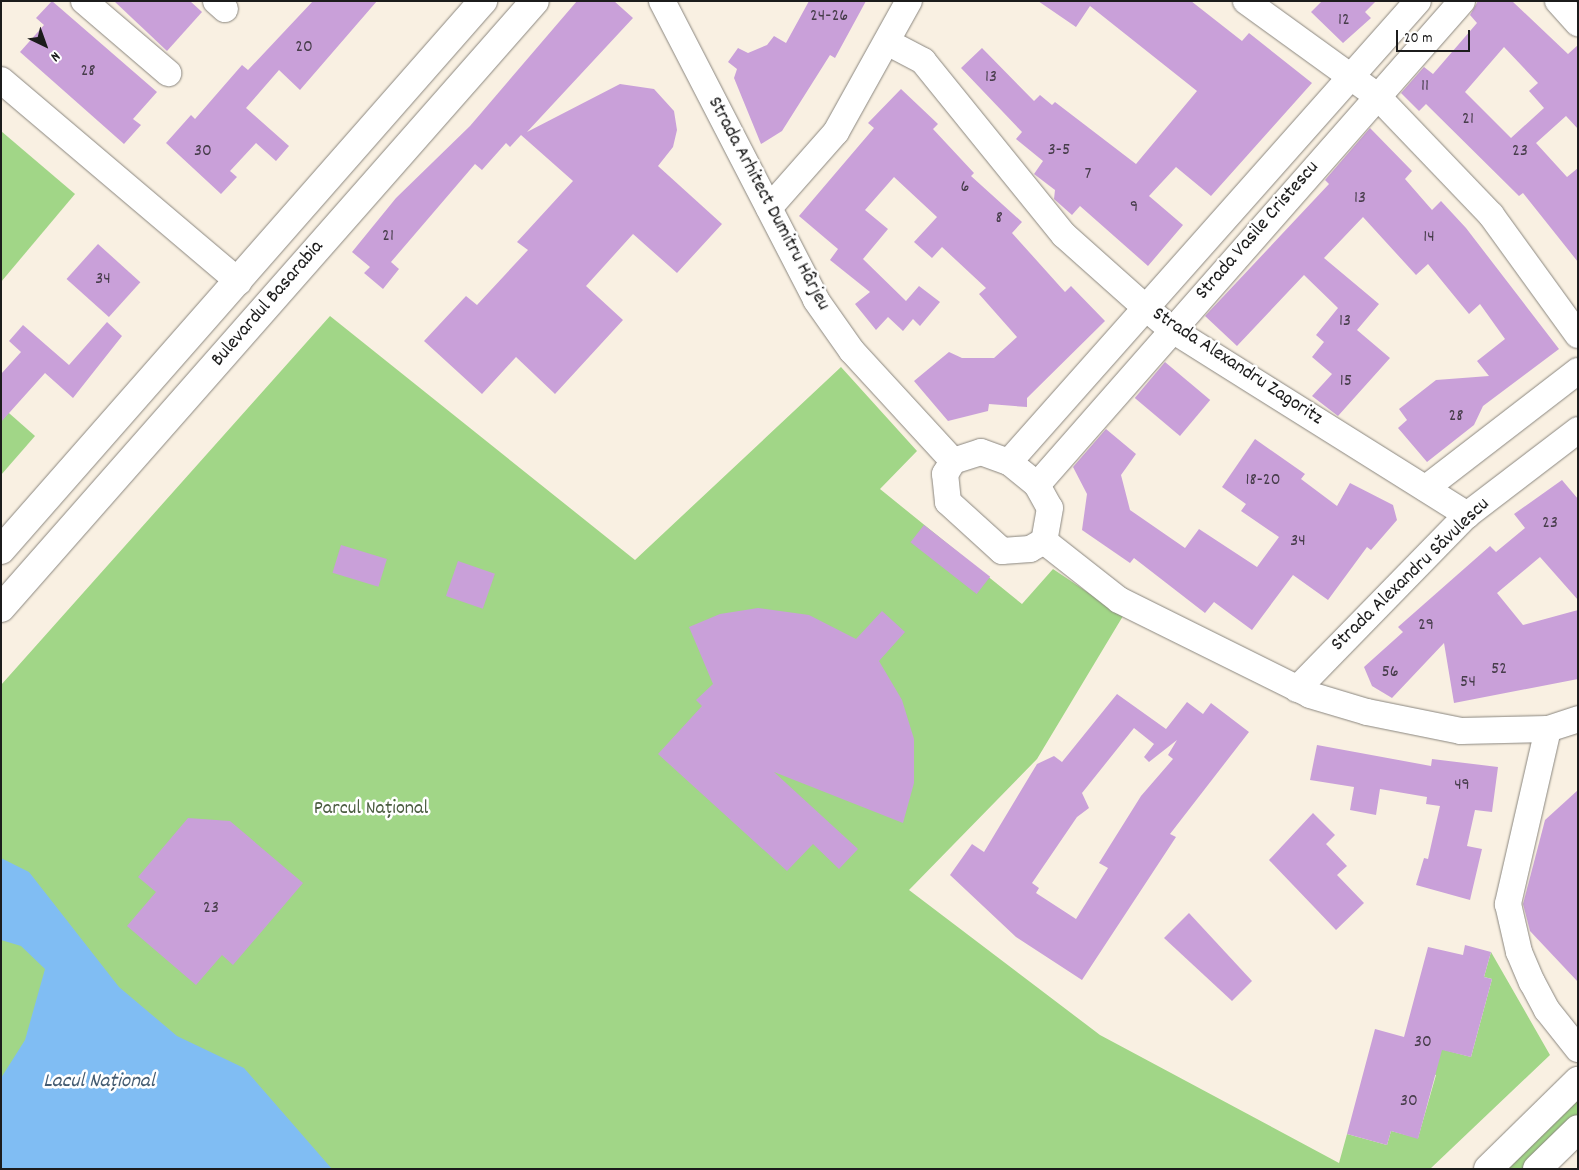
<!DOCTYPE html>
<html>
<head>
<meta charset="utf-8">
<style>
  body { margin:0 }
  #map { position:relative; width:1579px; height:1170px; overflow:hidden; background:#f9f0e2; font-family:Dekko,sans-serif }
  div>[style] { position:absolute }
  .green>* { inset:0; background:#a1d687 }
  .water>* { inset:0; background:#80bdf3 }
  .building>* { inset:0; background:#c9a0d9; transform-origin:0 0 }
  .roads { filter:drop-shadow(0 0 1px #8a867f) drop-shadow(0 0 1px #8a867f) }
  .street>* { height:26px; margin:-13px; padding:0 13px; transform-origin:13px; border-radius:13px; background:#fff }
  .secondary>* { height:28px; margin:-14px; padding:0 14px; transform-origin:14px; border-radius:14px; background:#fff }
  .primary>* { height:28px; margin:-14px; padding:0 14px; transform-origin:14px; border-radius:14px; background:#fff }
  span { translate:-50% -50%; white-space:nowrap; text-align:center; line-height:1.15; -webkit-text-stroke:5px #fff; paint-order:stroke }
  .number-label { font-size:18px; color:#473d4b }
  .number-label span { -webkit-text-stroke-width:0 }
  .street-label { font-size:20px; color:#1c1c1c }
  .park-label { font-size:20px; color:#4b5d41 }
  .water-label { font-size:21px; color:#445c72; font-style:italic }
  .frame { position:absolute; inset:0; border:2px solid #1c1c1c; pointer-events:none }
  .north { position:absolute; left:20px; top:20px; width:50px; height:50px; -webkit-text-stroke:4px #fff; paint-order:stroke; rotate:138deg; font-size:14px; font-weight:700; line-height:20px; text-align:center; color:#1c1c1c }
  .north::after { content:''; display:block; margin:auto; width:18px; height:22px; background:#1c1c1c; clip-path:polygon(50% 0,100% 100%,50% 72%,0 100%) }
  .scale { position:absolute; left:1396px; top:30px; width:74px; height:22px; box-sizing:border-box; border:2px solid #1c1c1c; border-top:0; padding-left:6px; font-size:15px; line-height:18px; white-space:nowrap; color:#1c1c1c; -webkit-text-stroke:4px #fff; paint-order:stroke }
</style>
</head>
<body>
<div id="map">
  <div class="green">
    <i style="clip-path:polygon(1px 131px,75px 194px,1px 282px)"></i>
    <i style="clip-path:polygon(330px 316px,635px 560px,841px 367px,917px 451px,880px 489px,1022px 604px,1053px 569px,1123px 616px,1037px 759px,909px 890px,1100px 1035px,1339px 1163px,1347px 1134px,1387px 1145px,1391px 1131px,1418px 1138px,1436px 1075px,1430px 1073px,1437px 1048px,1471px 1057px,1492px 979px,1484px 977px,1491px 952px,1550px 1055px,1430px 1169px,1px 1169px,1px 685px)"></i>
    <i style="clip-path:polygon(1px 406px,35px 436px,1px 475px)"></i>
    <i style="clip-path:polygon(1578px 1090px,1578px 1120px,1527px 1169px,1498px 1169px)"></i>
  </div>
  <div class="water">
    <i style="clip-path:polygon(1px 858px,29px 872px,119px 987px,177px 1036px,244px 1068px,332px 1169px,1px 1169px,1px 1078px,25px 1040px,45px 969px,21px 946px,1px 940px)"></i>
  </div>
  <div class="building">
    <i style="clip-path:polygon(52px 1px,157px 92px,133px 119px,141px 125px,124px 144px,20px 52px,44px 25px,36px 18px)"></i>
    <i style="clip-path:polygon(114px 1px,190px 1px,202px 12px,167px 51px)"></i>
    <i style="clip-path:polygon(313px 1px,377px 1px,300px 90px,279px 70px,246px 108px,289px 146px,276px 161px,256px 143px,230px 171px,237px 177px,221px 194px,166px 143px,191px 115px,195px 119px,242px 65px,248px 70px)"></i>
    <i style="clip-path:polygon(577px 1px,614px 1px,633px 18px,527px 132px,620px 84px,654px 89px,674px 111px,677px 130px,673px 147px,658px 166px,722px 224px,677px 273px,633px 234px,586px 286px,623px 320px,555px 394px,516px 357px,482px 394px,424px 341px,466px 296px,477px 305px,528px 250px,517px 242px,573px 181px,521px 135px,510px 147px,506px 143px,482px 170px,475px 164px,391px 262px,399px 269px,383px 289px,364px 273px,370px 267px,352px 252px,396px 198px,470px 126px)"></i>
    <i style="clip-path:polygon(809px 1px,866px 1px,835px 58px,830px 55px,782px 131px,761px 144px,734px 78px,737px 69px,728px 62px,738px 48px,748px 53px,767px 45px,774px 36px,786px 43px)"></i>
    <i style="clip-path:polygon(1038px 1px,1191px 1px,1242px 41px,1249px 33px,1312px 83px,1211px 196px,1176px 167px,1149px 196px,1183px 225px,1148px 266px,1080px 206px,1072px 215px,1054px 199px,1055px 190px,1034px 174px,1043px 161px,1016px 139px,1022px 132px,961px 68px,982px 48px,1034px 101px,1040px 95px,1052px 105px,1055px 102px,1136px 164px,1197px 91px,1090px 6px,1076px 27px)"></i>
    <i style="clip-path:polygon(1322px 1px,1376px 1px,1365px 12px,1371px 18px,1343px 43px,1311px 12px)"></i>
    <i style="clip-path:polygon(evenodd,1478px 1px,1512px 1px,1568px 54px,1578px 45px,1578px 129px,1566px 116px,1536px 143px,1567px 177px,1578px 168px,1578px 262px,1523px 193px,1519px 196px,1426px 104px,1419px 111px,1401px 93px,1424px 67px,1433px 74px,1477px 23px,1470px 15px,1478px 1px,1504px 47px,1538px 83px,1529px 91px,1544px 108px,1511px 138px,1465px 92px,1504px 47px)"></i>
    <i style="clip-path:polygon(901px 89px,938px 124px,933px 129px,974px 173px,971px 176px,1022px 222px,1012px 233px,1065px 292px,1071px 286px,1105px 321px,1027px 398px,1027px 407px,989px 404px,988px 411px,948px 421px,914px 381px,949px 352px,962px 358px,994px 358px,1017px 337px,979px 294px,986px 288px,942px 247px,932px 258px,914px 242px,937px 217px,894px 177px,865px 210px,888px 229px,863px 259px,906px 301px,919px 286px,940px 302px,920px 326px,913px 319px,903px 331px,888px 317px,876px 330px,855px 304px,870px 292px,830px 260px,838px 249px,799px 216px,874px 128px,868px 123px)"></i>
    <i style="clip-path:polygon(1370px 128px,1412px 171px,1405px 179px,1432px 210px,1441px 201px,1466px 228px,1559px 349px,1483px 406px,1474px 425px,1427px 462px,1398px 428px,1407px 420px,1399px 409px,1436px 380px,1489px 376px,1477px 361px,1505px 339px,1480px 304px,1469px 314px,1428px 264px,1416px 275px,1363px 217px,1324px 258px,1379px 304px,1357px 330px,1390px 358px,1338px 416px,1312px 396px,1332px 374px,1312px 357px,1324px 342px,1316px 335px,1338px 308px,1304px 275px,1237px 346px,1205px 316px,1329px 184px,1325px 180px)"></i>
    <i style="left:98px;top:244px;width:57px;height:47px;rotate:42deg"></i>
    <i style="clip-path:polygon(107px 322px,122px 336px,73px 398px,45px 373px,1px 422px,1px 374px,21px 352px,9px 341px,23px 325px,69px 365px)"></i>
    <i style="left:1165px;top:362px;width:59px;height:47px;rotate:40deg"></i>
    <i style="clip-path:polygon(1106px 429px,1136px 454px,1121px 475px,1130px 510px,1185px 548px,1199px 529px,1257px 567px,1279px 537px,1241px 511px,1246px 504px,1222px 487px,1255px 439px,1305px 474px,1301px 479px,1337px 506px,1350px 483px,1393px 505px,1397px 520px,1371px 550px,1367px 547px,1328px 600px,1293px 575px,1252px 630px,1214px 602px,1205px 613px,1134px 558px,1130px 563px,1082px 530px,1087px 494px,1073px 467px)"></i>
    <i style="clip-path:polygon(1562px 480px,1578px 499px,1578px 600px,1540px 557px,1497px 593px,1523px 625px,1578px 610px,1578px 679px,1454px 703px,1444px 643px,1392px 698px,1372px 686px,1364px 667px,1403px 632px,1398px 627px,1490px 546px,1496px 552px,1525px 528px,1514px 514px)"></i>
    <i style="left:924px;top:525px;width:84px;height:22px;rotate:38deg"></i>
    <i style="left:341px;top:545px;width:48px;height:29px;rotate:17deg"></i>
    <i style="left:458px;top:561px;width:39px;height:37px;rotate:19deg"></i>
    <i style="clip-path:polygon(758px 608px,809px 615px,856px 639px,882px 611px,905px 632px,879px 661px,902px 700px,914px 739px,914px 783px,903px 823px,774px 772px,858px 849px,839px 869px,813px 844px,787px 871px,658px 754px,702px 706px,696px 700px,713px 684px,689px 627px,720px 614px)"></i>
    <i style="clip-path:polygon(evenodd,1117px 694px,1166px 729px,1187px 702px,1203px 714px,1211px 703px,1249px 732px,1170px 834px,1176px 837px,1082px 980px,1016px 937px,950px 875px,972px 844px,984px 852px,1037px 764px,1054px 756px,1062px 762px,1117px 694px,1134px 728px,1154px 744px,1144px 757px,1149px 762px,1177px 740px,1168px 755px,1173px 759px,1141px 796px,1099px 863px,1108px 868px,1076px 919px,1036px 893px,1039px 888px,1032px 883px,1077px 817px,1089px 808px,1082px 793px,1134px 728px)"></i>
    <i style="clip-path:polygon(1317px 745px,1431px 766px,1432px 759px,1498px 767px,1492px 812px,1475px 810px,1467px 846px,1482px 849px,1470px 900px,1416px 885px,1424px 858px,1428px 859px,1440px 806px,1426px 804px,1427px 797px,1380px 789px,1376px 815px,1350px 810px,1354px 787px,1310px 780px)"></i>
    <i style="clip-path:polygon(1578px 790px,1578px 982px,1530px 931px,1523px 904px,1545px 820px)"></i>
    <i style="clip-path:polygon(1313px 813px,1335px 835px,1326px 844px,1347px 866px,1337px 875px,1364px 903px,1336px 930px,1269px 860px)"></i>
    <i style="clip-path:polygon(188px 818px,230px 821px,303px 883px,233px 965px,222px 955px,196px 985px,127px 926px,156px 892px,138px 877px)"></i>
    <i style="clip-path:polygon(1189px 913px,1252px 981px,1232px 1001px,1164px 938px)"></i>
    <i style="clip-path:polygon(1465px 945px,1491px 952px,1484px 977px,1492px 979px,1471px 1057px,1442px 1050px,1418px 1139px,1391px 1131px,1387px 1145px,1347px 1134px,1375px 1029px,1404px 1037px,1428px 947px,1463px 955px)"></i>
  </div>
  <div class="roads">
    <div class="street">
      <i style="left:84px;top:1px;width:111px;rotate:40.6deg"></i>
      <i style="left:216px;top:1px;width:12px;rotate:42deg"></i>
      <i style="left:662px;top:1px;width:336px;rotate:62.7deg"></i>
      <i style="left:816px;top:300px;width:62px;rotate:54.8deg"></i>
      <i style="left:852px;top:351px;width:149px;rotate:47.4deg"></i>
      <i style="left:1246px;top:1px;width:162px;rotate:35.9deg"></i>
      <i style="left:1377px;top:96px;width:165px;rotate:46.2deg"></i>
      <i style="left:1491px;top:215px;width:148px;rotate:54.1deg"></i>
      <i style="left:1558px;top:1px;width:30px;rotate:48deg"></i>
      <i style="left:887px;top:42px;width:41px;rotate:27.8deg"></i>
      <i style="left:923px;top:61px;width:224px;rotate:51deg"></i>
      <i style="left:1064px;top:235px;width:110px;rotate:41.7deg"></i>
      <i style="left:1146px;top:308px;width:33px;rotate:40deg"></i>
      <i style="left:1171px;top:329px;width:350px;rotate:32.1deg"></i>
      <i style="left:1px;top:80px;width:312px;rotate:40.3deg"></i>
      <i style="left:769px;top:208px;width:101px;rotate:-48.6deg"></i>
      <i style="left:836px;top:132px;width:150px;rotate:-60.9deg"></i>
      <i style="left:981px;top:452px;width:30px;rotate:20deg"></i>
      <i style="left:1009px;top:462px;width:36px;rotate:39deg"></i>
      <i style="left:1037px;top:485px;width:26px;rotate:61deg"></i>
      <i style="left:1050px;top:508px;width:34px;rotate:100deg"></i>
      <i style="left:1044px;top:541px;width:16px;rotate:150deg"></i>
      <i style="left:1030px;top:549px;width:28px;rotate:176deg"></i>
      <i style="left:1002px;top:551px;width:73px;rotate:-137.8deg"></i>
      <i style="left:948px;top:502px;width:28px;rotate:-96deg"></i>
      <i style="left:945px;top:474px;width:15px;rotate:-58deg"></i>
      <i style="left:953px;top:461px;width:29px;rotate:-18deg"></i>
      <i style="left:1009px;top:462px;width:616px;rotate:-48.42deg"></i>
      <i style="left:1037px;top:485px;width:644px;rotate:-48.71deg"></i>
      <i style="left:1426px;top:488px;width:192px;rotate:-37.6deg"></i>
      <i style="left:1044px;top:541px;width:95px;rotate:38.2deg"></i>
      <i style="left:1119px;top:600px;width:213px;rotate:26.4deg"></i>
      <i style="left:1310px;top:695px;width:59px;rotate:16.6deg"></i>
      <i style="left:1367px;top:712px;width:96px;rotate:11.4deg"></i>
      <i style="left:1461px;top:731px;width:87px;rotate:-1.3deg"></i>
      <i style="left:1548px;top:729px;width:32px;rotate:-18deg"></i>
      <i style="left:1297px;top:689px;width:243px;rotate:-45.7deg"></i>
      <i style="left:1467px;top:515px;width:140px;rotate:-37.4deg"></i>
      <i style="left:1548px;top:729px;width:180px;rotate:102.9deg"></i>
      <i style="left:1508px;top:904px;width:49px;rotate:77.1deg"></i>
      <i style="left:1519px;top:952px;width:33px;rotate:67deg"></i>
      <i style="left:1532px;top:982px;width:32px;rotate:62deg"></i>
      <i style="left:1547px;top:1010px;width:50px;rotate:51.5deg"></i>
    </div>
    <div class="secondary">
      <i style="left:1488px;top:1169px;width:126px;rotate:-44.4deg"></i>
      <i style="left:1537px;top:1169px;width:57px;rotate:-44.3deg"></i>
    </div>
    <div class="primary">
      <i style="left:1px;top:550px;width:731px;rotate:-48.72deg"></i>
      <i style="left:1px;top:608px;width:808px;rotate:-48.66deg"></i>
    </div>
  </div>
  <div class="number-label">
    <span style="left:829px;top:17px">24-26</span>
    <span style="left:1344px;top:21px">12</span>
    <span style="left:304px;top:48px">20</span>
    <span style="left:88px;top:72px">28</span>
    <span style="left:991px;top:78px">13</span>
    <span style="left:1425px;top:87px">11</span>
    <span style="left:1468px;top:120px">21</span>
    <span style="left:1059px;top:151px">3-5</span>
    <span style="left:203px;top:152px">30</span>
    <span style="left:1520px;top:152px">23</span>
    <span style="left:1088px;top:175px">7</span>
    <span style="left:965px;top:188px">6</span>
    <span style="left:1360px;top:199px">13</span>
    <span style="left:1134px;top:208px">9</span>
    <span style="left:999px;top:219px">8</span>
    <span style="left:388px;top:237px">21</span>
    <span style="left:1429px;top:238px">14</span>
    <span style="left:103px;top:280px">34</span>
    <span style="left:1345px;top:322px">13</span>
    <span style="left:1346px;top:382px">15</span>
    <span style="left:1456px;top:417px">28</span>
    <span style="left:1263px;top:481px">18-20</span>
    <span style="left:1550px;top:524px">23</span>
    <span style="left:1298px;top:542px">34</span>
    <span style="left:1426px;top:626px">29</span>
    <span style="left:1499px;top:670px">52</span>
    <span style="left:1390px;top:673px">56</span>
    <span style="left:1468px;top:683px">54</span>
    <span style="left:1462px;top:786px">49</span>
    <span style="left:211px;top:909px">23</span>
    <span style="left:1423px;top:1043px">30</span>
    <span style="left:1409px;top:1102px">30</span>
  </div>
  <div class="street-label">
    <span style="left:768px;top:204px;rotate:62deg">Strada Arhitect Dumitru Hârjeu</span>
    <span style="left:1258px;top:231px;rotate:-49deg">Strada Vasile Cristescu</span>
    <span style="left:268px;top:304px;rotate:-49deg">Bulevardul Basarabia</span>
    <span style="left:1237px;top:367px;rotate:33deg">Strada Alexandru Zagoritz</span>
    <span style="left:1411px;top:575px;rotate:-44deg">Strada Alexandru Săvulescu</span>
  </div>
  <div class="park-label">
    <span style="left:371px;top:809px">Parcul Național</span>
  </div>
  <div class="water-label">
    <span style="left:99px;top:1082px">Lacul Național</span>
  </div>
  <div class="frame"></div>
  <div class="north">N</div>
  <div class="scale">20 m</div>
</div>
</body>
</html>
